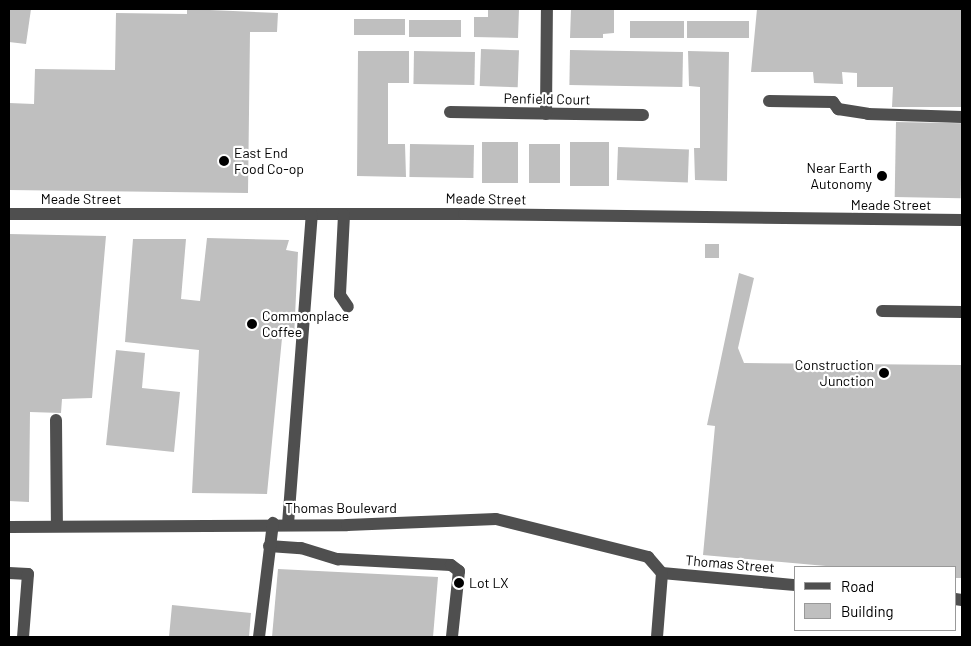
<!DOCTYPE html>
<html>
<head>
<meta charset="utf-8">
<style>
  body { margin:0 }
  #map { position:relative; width:971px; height:646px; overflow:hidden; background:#fff; font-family:Barlow,sans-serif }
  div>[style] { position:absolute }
  .building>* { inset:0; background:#bfbfbf; transform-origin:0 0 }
  .minor>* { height:12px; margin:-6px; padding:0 6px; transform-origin:6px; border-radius:6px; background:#4f4f4f }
  .dots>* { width:14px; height:14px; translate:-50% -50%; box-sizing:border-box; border:2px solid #fff; border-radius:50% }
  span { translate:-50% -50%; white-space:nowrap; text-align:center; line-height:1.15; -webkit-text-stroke:4.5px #fff; paint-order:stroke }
  .street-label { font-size:14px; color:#000 }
  .poi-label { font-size:14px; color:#000 }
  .left { translate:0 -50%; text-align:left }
  .right { translate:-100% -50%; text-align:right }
  .frame { position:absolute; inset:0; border:10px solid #000; pointer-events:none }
  .legend { position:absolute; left:794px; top:566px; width:162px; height:65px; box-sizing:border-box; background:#fff; border:1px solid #999; margin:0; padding:6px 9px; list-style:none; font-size:15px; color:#000 }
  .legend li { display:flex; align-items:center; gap:10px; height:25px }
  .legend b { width:25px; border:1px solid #999 }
</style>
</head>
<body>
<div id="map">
  <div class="building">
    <i style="clip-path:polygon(9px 9px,31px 9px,26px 44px,9px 42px)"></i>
    <i style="clip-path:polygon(187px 9px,278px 13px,277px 32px,250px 32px,248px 193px,9px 190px,9px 103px,34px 104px,35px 69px,115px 70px,116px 13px,187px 14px)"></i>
    <i style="clip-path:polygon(488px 9px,519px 9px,518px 38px,474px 37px,474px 17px,488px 17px)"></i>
    <i style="clip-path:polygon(571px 9px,614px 9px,614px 33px,603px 34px,603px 38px,570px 38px)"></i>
    <i style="clip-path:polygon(757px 9px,962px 9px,962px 107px,892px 107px,893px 87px,857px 87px,857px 73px,842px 72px,843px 84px,814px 83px,813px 72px,751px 72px)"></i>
    <i style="left:405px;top:19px;width:16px;height:51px;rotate:90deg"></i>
    <i style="left:409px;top:20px;width:52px;height:17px"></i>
    <i style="left:684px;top:21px;width:17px;height:54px;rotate:90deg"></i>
    <i style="left:687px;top:21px;width:62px;height:17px"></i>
    <i style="left:481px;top:49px;width:38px;height:37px;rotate:2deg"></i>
    <i style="left:570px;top:50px;width:113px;height:35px;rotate:1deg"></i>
    <i style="clip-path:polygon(358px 51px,409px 51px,409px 83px,388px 83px,388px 144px,405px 144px,406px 177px,357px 176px)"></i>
    <i style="left:414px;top:51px;width:61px;height:33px;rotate:1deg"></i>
    <i style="clip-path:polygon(688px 51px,729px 52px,727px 181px,695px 180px,694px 148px,700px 148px,700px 87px,689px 86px)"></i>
    <i style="left:896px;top:122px;width:66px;height:75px;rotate:1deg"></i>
    <i style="left:482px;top:142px;width:36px;height:41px"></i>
    <i style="left:570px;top:142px;width:39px;height:44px"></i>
    <i style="left:410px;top:144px;width:64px;height:33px;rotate:1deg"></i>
    <i style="left:529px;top:144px;width:31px;height:39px"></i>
    <i style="left:618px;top:147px;width:71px;height:33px;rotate:2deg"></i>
    <i style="clip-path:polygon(9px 234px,106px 236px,92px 398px,62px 399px,61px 413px,30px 412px,29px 502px,9px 501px)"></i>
    <i style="clip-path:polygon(207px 238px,289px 240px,286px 250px,298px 252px,294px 338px,282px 338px,267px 494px,192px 493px,199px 350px,125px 342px,133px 239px,186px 239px,181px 299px,200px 301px)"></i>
    <i style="left:705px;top:244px;width:14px;height:14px"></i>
    <i style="clip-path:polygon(739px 273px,754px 278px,738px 348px,744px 363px,962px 365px,962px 578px,955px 578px,955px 567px,837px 567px,703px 555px,715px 426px,707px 425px)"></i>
    <i style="clip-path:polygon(116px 350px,145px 353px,142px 388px,180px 392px,174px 452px,106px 445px)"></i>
    <i style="clip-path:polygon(278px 569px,438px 577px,433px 637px,272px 637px)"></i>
    <i style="clip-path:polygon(172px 605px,251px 613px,249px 637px,169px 637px)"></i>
  </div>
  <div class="minor">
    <i style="left:769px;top:101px;width:64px;rotate:0.9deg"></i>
    <i style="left:833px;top:102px;width:9px;rotate:54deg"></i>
    <i style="left:838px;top:109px;width:30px;rotate:9deg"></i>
    <i style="left:868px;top:114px;width:94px;rotate:1.8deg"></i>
    <i style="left:450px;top:112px;width:193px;rotate:0.9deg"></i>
    <i style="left:546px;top:114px;width:105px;rotate:-89.5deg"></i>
    <i style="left:9px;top:214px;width:455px"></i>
    <i style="left:464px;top:214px;width:498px;rotate:0.7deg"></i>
    <i style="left:344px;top:215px;width:80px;rotate:92.9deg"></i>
    <i style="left:340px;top:295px;width:14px;rotate:56deg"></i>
    <i style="left:882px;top:311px;width:80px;rotate:0.7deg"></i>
    <i style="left:56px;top:420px;width:106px;rotate:89.5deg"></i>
    <i style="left:288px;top:524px;width:310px;rotate:-85.6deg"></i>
    <i style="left:9px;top:527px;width:338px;rotate:-0.3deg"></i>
    <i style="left:347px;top:525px;width:149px;rotate:-2.3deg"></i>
    <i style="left:496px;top:519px;width:157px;rotate:14deg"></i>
    <i style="left:648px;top:557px;width:21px;rotate:49deg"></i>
    <i style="left:269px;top:546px;width:32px;rotate:4deg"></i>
    <i style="left:301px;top:548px;width:39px;rotate:17deg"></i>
    <i style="left:338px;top:559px;width:113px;rotate:3deg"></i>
    <i style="left:451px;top:565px;width:10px;rotate:37deg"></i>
    <i style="left:459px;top:571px;width:66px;rotate:96.1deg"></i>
    <i style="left:9px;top:573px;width:19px;rotate:3deg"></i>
    <i style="left:28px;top:574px;width:63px;rotate:94.5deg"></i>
    <i style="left:662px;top:573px;width:134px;rotate:5.2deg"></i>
    <i style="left:955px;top:599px;width:7px;rotate:8deg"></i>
    <i style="left:259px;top:637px;width:115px;rotate:-83deg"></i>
    <i style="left:657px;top:637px;width:64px;rotate:-85.5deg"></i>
  </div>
  <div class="dots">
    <i style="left:224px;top:161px;background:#000"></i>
    <i style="left:882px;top:176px;background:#000"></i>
    <i style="left:252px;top:324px;background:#000"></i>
    <i style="left:884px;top:373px;background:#000"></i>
    <i style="left:459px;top:583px;background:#000"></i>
  </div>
  <div class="street-label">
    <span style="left:547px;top:99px;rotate:1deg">Penfield Court</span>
    <span style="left:81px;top:199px">Meade Street</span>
    <span style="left:486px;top:199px;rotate:1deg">Meade Street</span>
    <span style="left:891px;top:205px">Meade Street</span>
    <span style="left:341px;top:508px">Thomas Boulevard</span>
    <span style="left:730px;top:564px;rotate:5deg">Thomas Street</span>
  </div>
  <div class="poi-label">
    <span class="left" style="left:234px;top:161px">East End<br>Food Co-op</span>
    <span class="right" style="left:872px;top:176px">Near Earth<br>Autonomy</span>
    <span class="left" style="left:262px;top:324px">Commonplace<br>Coffee</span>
    <span class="right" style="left:874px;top:373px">Construction<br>Junction</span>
    <span class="left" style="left:469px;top:583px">Lot LX</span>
  </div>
  <div class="frame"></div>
  <ul class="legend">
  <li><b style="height:6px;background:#4f4f4f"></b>Road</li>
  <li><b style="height:14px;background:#bfbfbf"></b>Building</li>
  </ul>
</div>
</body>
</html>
